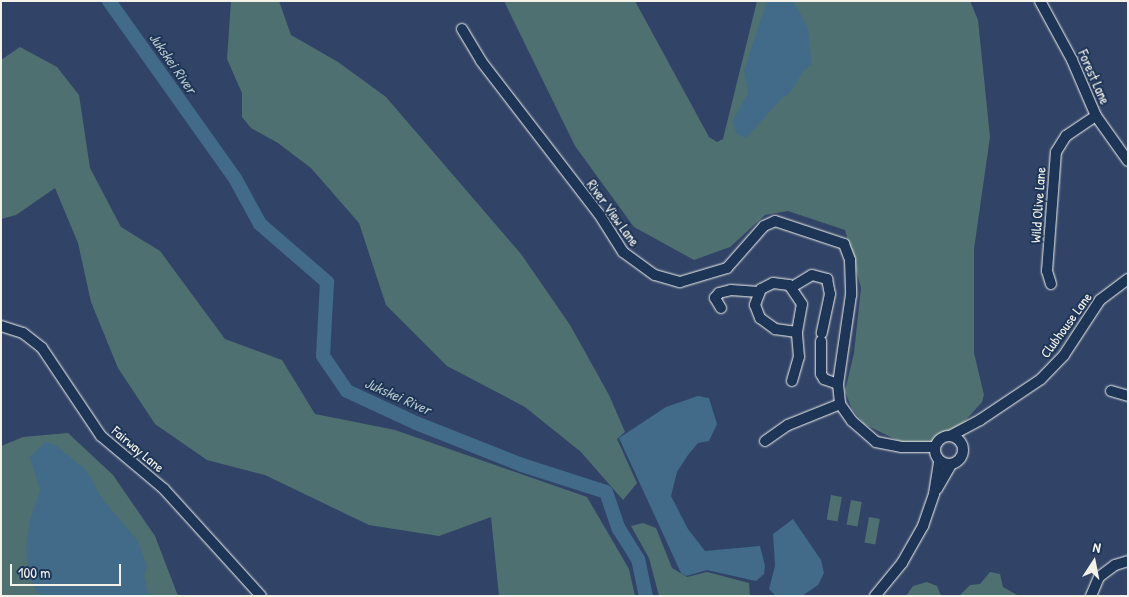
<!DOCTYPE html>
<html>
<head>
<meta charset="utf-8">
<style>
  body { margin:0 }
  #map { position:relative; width:1129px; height:597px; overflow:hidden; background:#314468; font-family:"Patrick Hand",sans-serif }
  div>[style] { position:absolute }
  .green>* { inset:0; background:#4f7070; transform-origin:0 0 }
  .water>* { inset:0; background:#416b89 }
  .river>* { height:14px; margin:-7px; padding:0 7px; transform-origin:7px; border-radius:7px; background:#416b89 }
  .roads { filter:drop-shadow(0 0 1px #f4f1e8) drop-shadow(0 0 1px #f4f1e8) }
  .minor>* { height:10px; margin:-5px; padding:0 5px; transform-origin:5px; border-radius:5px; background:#1d3557 }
  .minor>.ring { margin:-5px; padding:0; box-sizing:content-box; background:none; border:10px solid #1d3557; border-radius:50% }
  span { translate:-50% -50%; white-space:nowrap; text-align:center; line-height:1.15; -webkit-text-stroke:4px #1d3557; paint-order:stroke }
  .street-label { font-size:14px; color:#f4f1e8 }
  .water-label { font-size:15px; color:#b5c2c7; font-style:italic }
  .frame { position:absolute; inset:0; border:2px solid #f4f1e8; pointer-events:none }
  .north { position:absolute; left:1069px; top:537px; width:50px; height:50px; -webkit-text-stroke:4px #1d3557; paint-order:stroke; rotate:11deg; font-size:14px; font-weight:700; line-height:20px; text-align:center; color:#f4f1e8 }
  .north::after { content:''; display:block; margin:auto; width:18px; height:22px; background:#f4f1e8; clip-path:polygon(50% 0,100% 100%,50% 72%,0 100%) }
  .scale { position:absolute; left:10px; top:564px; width:111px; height:22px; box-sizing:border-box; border:2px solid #f4f1e8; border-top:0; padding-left:6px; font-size:15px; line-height:18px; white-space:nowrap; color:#f4f1e8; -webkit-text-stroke:4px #1d3557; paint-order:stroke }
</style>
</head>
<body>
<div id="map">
  <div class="green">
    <i style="clip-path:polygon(231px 1px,279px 1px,291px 35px,338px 62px,386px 97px,521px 254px,570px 325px,609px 395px,625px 432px,617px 439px,637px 483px,623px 500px,581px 452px,525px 407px,447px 366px,386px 305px,359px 223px,311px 168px,278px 143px,251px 128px,242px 117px,242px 93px,227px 59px)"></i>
    <i style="clip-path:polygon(504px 1px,635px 1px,709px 137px,717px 142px,723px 139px,757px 1px,970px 1px,978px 20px,990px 137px,974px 249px,974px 353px,984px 395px,982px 402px,958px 429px,946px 431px,933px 442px,901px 442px,864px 424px,852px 409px,845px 391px,854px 353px,861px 288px,845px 230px,788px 211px,765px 215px,730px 247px,694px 260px,634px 227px,575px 146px)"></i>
    <i style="clip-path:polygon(20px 47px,57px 67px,79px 95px,90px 168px,121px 227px,160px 251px,225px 339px,282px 360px,315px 414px,395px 430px,587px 497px,629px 569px,635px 596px,499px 596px,491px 517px,439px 536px,369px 525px,265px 475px,207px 460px,155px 424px,118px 368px,91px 302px,78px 243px,55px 188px,16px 215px,1px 219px,1px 60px)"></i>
    <i style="clip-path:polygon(68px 433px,113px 475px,155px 536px,178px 596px,1px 596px,1px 446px,23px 437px)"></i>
    <i style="left:831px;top:495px;width:11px;height:25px;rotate:10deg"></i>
    <i style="left:851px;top:500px;width:11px;height:25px;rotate:10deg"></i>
    <i style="left:869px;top:517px;width:11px;height:26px;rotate:10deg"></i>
    <i style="clip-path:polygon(643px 523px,656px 528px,672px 568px,687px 577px,707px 572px,749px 583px,750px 596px,659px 596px,649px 558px,631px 526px)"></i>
    <i style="clip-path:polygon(990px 572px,1000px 574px,1003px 587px,1019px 596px,959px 596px,970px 585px,980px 584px)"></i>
    <i style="clip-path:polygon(927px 582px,937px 586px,941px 596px,906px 596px,913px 586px)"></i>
  </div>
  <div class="water">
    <i style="clip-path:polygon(767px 1px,792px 1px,798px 9px,808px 28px,812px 65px,804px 70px,790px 93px,780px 100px,746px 138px,737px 134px,732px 122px,748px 93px,744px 70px)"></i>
    <i style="clip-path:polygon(698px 396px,709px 398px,717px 424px,709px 441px,698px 443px,688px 455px,677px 472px,671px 496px,688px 529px,705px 551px,760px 546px,765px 566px,764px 574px,756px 581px,707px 570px,686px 576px,681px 573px,619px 438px,666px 407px)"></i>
    <i style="clip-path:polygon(45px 442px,55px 445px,86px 470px,103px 500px,138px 541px,147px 566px,144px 576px,149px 596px,44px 596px,37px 592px,28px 576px,26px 549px,30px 520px,40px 490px,30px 457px)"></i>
    <i style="clip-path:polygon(793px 519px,821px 560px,824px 573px,818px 585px,802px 596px,776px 596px,769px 589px,775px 566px,773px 534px)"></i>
  </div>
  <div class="river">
    <i style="left:109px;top:1px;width:219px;rotate:54.6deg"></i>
    <i style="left:236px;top:180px;width:50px;rotate:61.4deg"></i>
    <i style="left:260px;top:224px;width:89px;rotate:40.9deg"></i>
    <i style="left:327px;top:282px;width:74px;rotate:93.1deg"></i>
    <i style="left:323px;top:356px;width:42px;rotate:55.6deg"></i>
    <i style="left:347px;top:391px;width:76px;rotate:24.9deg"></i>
    <i style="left:416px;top:423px;width:114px;rotate:21.6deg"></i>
    <i style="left:522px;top:465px;width:88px;rotate:17.8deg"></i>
    <i style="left:606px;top:492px;width:39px;rotate:71deg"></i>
    <i style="left:619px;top:529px;width:36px;rotate:58deg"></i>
    <i style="left:638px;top:559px;width:38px;rotate:78deg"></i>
  </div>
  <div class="roads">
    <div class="minor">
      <i style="left:1040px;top:1px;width:67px;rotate:61.5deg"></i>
      <i style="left:1072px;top:60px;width:61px;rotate:66.8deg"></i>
      <i style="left:1096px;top:116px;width:55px;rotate:54.6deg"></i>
      <i style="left:462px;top:29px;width:37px;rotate:59deg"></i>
      <i style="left:481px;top:61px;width:193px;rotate:52.4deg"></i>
      <i style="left:599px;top:214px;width:45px;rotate:57.7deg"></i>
      <i style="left:623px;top:252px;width:39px;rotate:36deg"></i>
      <i style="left:655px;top:275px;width:26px;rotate:16deg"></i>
      <i style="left:680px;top:282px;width:49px;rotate:-16.6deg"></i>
      <i style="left:727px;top:268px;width:56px;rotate:-48.6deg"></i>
      <i style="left:764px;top:226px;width:12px;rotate:-24deg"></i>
      <i style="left:775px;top:221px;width:73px;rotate:18.4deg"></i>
      <i style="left:844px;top:244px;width:17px;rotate:69deg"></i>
      <i style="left:850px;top:260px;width:35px;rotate:88deg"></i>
      <i style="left:851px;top:295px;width:90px;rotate:98.3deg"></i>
      <i style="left:838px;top:384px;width:20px;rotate:84deg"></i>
      <i style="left:840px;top:404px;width:21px;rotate:55deg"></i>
      <i style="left:852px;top:421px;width:32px;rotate:41deg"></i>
      <i style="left:876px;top:442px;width:25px;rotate:11deg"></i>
      <i style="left:901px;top:447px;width:33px"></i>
      <i style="left:1051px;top:284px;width:14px;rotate:-107deg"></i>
      <i style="left:1047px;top:271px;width:119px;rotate:-85.7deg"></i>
      <i style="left:1056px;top:152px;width:19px;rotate:-58deg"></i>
      <i style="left:1066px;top:136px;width:36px;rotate:-34deg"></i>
      <i style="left:792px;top:287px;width:23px;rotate:-31deg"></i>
      <i style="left:812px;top:275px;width:16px;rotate:15deg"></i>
      <i style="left:827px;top:279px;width:15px;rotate:79deg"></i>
      <i style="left:830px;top:294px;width:40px;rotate:102deg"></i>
      <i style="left:721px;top:308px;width:12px;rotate:-121deg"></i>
      <i style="left:715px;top:298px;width:6px;rotate:-51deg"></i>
      <i style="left:719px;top:293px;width:12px;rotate:-14deg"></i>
      <i style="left:731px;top:290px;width:28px;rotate:4deg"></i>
      <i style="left:1px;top:326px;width:23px;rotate:18deg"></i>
      <i style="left:23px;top:333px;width:24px;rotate:38deg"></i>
      <i style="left:42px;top:348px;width:106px;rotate:56.2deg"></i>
      <i style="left:101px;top:436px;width:82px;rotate:40.1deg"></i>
      <i style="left:164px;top:489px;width:144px;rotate:47.8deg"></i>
      <i style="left:821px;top:341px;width:33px;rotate:90deg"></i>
      <i style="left:821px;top:374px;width:6px;rotate:59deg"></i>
      <i style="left:824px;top:379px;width:15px;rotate:20deg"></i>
      <i style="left:792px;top:381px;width:25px;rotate:-74deg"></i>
      <i style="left:799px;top:357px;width:25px;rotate:-95deg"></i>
      <i style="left:797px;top:332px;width:28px;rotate:-80deg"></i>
      <i style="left:802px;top:304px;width:23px;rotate:-124deg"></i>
      <i style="left:789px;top:285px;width:16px;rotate:-173deg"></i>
      <i style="left:773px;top:283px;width:13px;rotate:153deg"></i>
      <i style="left:761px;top:289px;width:17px;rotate:111deg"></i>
      <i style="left:755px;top:305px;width:14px;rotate:69deg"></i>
      <i style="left:760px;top:318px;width:19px;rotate:36deg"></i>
      <i style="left:775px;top:329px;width:22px;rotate:8deg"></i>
      <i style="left:1111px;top:391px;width:18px;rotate:16deg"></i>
      <i class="ring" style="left:935px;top:436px;width:18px;height:18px"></i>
      <i style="left:950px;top:436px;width:34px;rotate:-28deg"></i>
      <i style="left:980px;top:420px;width:73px;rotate:-33.9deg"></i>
      <i style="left:1041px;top:379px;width:33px;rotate:-46deg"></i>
      <i style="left:1064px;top:355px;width:66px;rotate:-56.8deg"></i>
      <i style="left:1100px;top:300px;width:35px;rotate:-37deg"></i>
      <i style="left:765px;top:441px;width:28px;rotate:-35deg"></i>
      <i style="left:788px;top:425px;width:56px;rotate:-22deg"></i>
      <i style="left:937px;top:489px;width:28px;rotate:-60deg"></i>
      <i style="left:875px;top:596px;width:43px;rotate:-50.7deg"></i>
      <i style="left:902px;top:563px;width:43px;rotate:-60.4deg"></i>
      <i style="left:923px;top:526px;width:34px;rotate:-71deg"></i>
      <i style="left:934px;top:494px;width:33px;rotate:-81deg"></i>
      <i style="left:1091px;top:596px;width:21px;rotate:-67deg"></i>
      <i style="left:1099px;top:577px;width:20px;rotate:-37deg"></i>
      <i style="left:1115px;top:565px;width:14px;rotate:-17deg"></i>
    </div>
  </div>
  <div class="street-label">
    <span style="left:1094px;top:77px;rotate:66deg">Forest Lane</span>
    <span style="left:1038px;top:205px;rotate:-86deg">Wild Olive Lane</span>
    <span style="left:613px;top:213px;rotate:54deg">River View Lane</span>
    <span style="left:1066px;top:325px;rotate:-54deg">Clubhouse Lane</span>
    <span style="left:138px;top:449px;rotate:40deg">Fairway Lane</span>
  </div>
  <div class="water-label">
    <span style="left:173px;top:63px;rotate:55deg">Jukskei River</span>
    <span style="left:398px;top:396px;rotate:24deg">Jukskei River</span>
  </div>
  <div class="frame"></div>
  <div class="north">N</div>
  <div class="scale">100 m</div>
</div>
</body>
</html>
